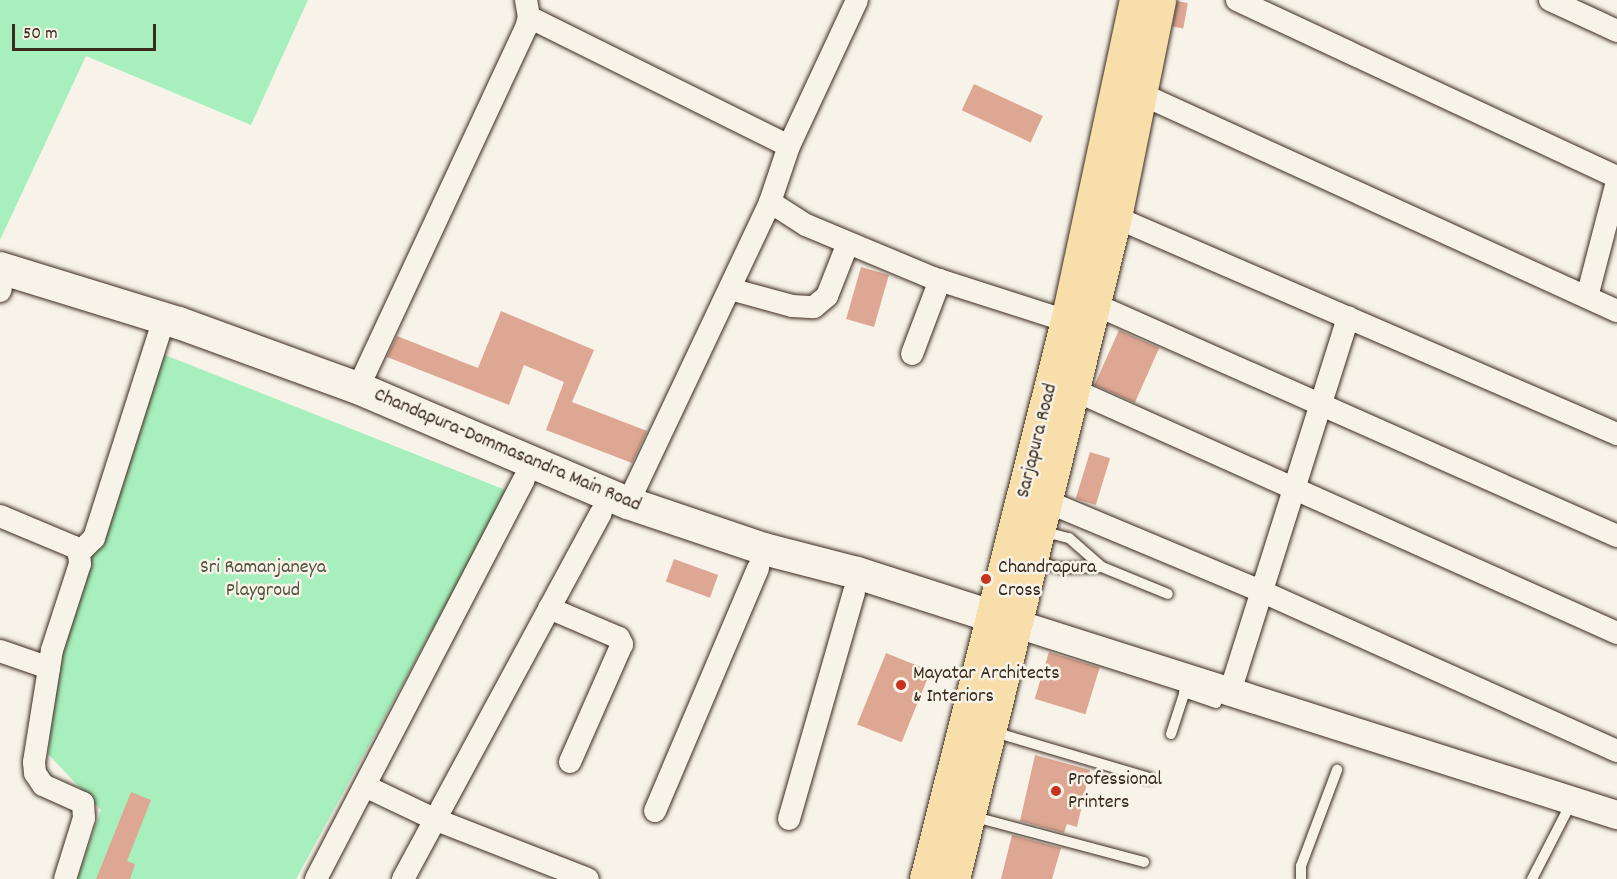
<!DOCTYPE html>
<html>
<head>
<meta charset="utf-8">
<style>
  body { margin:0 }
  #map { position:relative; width:1617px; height:879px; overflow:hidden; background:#f7f3e8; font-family:Dekko,sans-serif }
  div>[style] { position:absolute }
  .green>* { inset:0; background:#a7f0bd }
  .building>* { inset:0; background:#dea794; transform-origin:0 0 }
  .roads { filter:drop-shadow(0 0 2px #3b2a1e) drop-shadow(0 0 2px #3b2a1e) }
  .service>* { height:10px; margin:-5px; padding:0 5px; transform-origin:5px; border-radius:5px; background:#f7f3e8 }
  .minor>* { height:22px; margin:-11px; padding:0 11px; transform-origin:11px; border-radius:11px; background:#f7f3e8 }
  .tertiary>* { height:28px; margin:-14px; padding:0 14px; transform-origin:14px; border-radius:14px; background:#f7f3e8 }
  .secondary>* { height:32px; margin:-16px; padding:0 16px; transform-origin:16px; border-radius:16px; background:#f7f3e8 }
  .primary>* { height:33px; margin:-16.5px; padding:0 16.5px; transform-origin:16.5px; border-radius:16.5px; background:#f8deab }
  .dots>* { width:16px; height:16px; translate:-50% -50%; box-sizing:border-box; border:3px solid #f7f3e8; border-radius:50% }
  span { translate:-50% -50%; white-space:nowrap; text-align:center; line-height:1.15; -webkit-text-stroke:5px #f7f3e8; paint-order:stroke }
  .street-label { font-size:20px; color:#3b2a1e }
  .poi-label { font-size:20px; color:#3b2a1e }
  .left { translate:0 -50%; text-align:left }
  .park-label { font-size:20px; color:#51523e }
  .scale { position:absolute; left:12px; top:24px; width:144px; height:27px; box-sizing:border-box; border:3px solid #3b2a1e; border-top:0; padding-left:8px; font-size:18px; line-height:21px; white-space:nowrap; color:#3b2a1e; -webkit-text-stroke:4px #f7f3e8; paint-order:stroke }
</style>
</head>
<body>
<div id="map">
  <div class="green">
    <i style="clip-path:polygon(0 0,308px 0,251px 125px,86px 56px,0 240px)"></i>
    <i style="clip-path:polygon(160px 353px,508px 491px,296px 879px,77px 879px,101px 810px,48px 754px,63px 635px)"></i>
  </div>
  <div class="building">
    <i style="left:1177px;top:1px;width:11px;height:26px;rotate:10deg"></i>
    <i style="left:974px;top:84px;width:76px;height:29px;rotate:25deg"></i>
    <i style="left:861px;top:267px;width:29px;height:54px;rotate:16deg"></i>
    <i style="clip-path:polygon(501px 311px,594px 350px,572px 402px,647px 431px,632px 463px,546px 430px,564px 382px,524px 365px,509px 405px,387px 357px,397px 336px,478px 368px)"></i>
    <i style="left:1119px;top:330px;width:44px;height:60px;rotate:24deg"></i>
    <i style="left:1090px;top:452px;width:21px;height:49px;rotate:17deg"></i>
    <i style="left:674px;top:559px;width:47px;height:24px;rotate:20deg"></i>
    <i style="left:1049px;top:652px;width:53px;height:49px;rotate:17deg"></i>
    <i style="left:886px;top:653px;width:48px;height:77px;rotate:22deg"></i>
    <i style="clip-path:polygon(1035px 755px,1090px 770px,1077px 827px,1067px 824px,1064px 833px,1020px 821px)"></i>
    <i style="clip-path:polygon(131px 792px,151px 800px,127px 861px,135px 864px,130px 879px,96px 879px)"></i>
    <i style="clip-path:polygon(1012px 835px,1061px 848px,1052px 879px,1001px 879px)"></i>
  </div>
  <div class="roads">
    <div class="service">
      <i style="left:1042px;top:531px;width:28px;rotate:15deg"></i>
      <i style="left:1069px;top:538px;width:44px;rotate:41.3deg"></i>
      <i style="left:1034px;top:561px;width:28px;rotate:15deg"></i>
      <i style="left:1061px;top:568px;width:41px;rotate:-1.4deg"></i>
      <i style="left:1102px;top:567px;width:71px;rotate:22.2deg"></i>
      <i style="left:1184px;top:692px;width:34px;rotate:19deg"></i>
      <i style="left:994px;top:732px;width:162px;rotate:16.5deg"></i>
      <i style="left:1171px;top:734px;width:58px;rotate:-71.9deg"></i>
      <i style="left:971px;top:816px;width:179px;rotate:14.9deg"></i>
      <i style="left:1301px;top:879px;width:13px;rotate:-90deg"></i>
      <i style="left:1301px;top:866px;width:103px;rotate:-69.4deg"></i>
      <i style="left:1532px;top:879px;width:85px;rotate:-62.8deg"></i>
    </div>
    <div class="minor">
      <i style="left:1237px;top:0;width:419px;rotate:25deg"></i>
      <i style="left:1550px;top:0;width:74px;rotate:24.8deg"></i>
      <i style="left:529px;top:17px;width:290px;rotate:26.4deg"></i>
      <i style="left:1139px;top:93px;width:525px;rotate:24.52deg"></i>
      <i style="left:770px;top:202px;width:43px;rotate:32.6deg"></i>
      <i style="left:806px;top:225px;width:138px;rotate:22.7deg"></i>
      <i style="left:933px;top:278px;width:141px;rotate:17.8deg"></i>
      <i style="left:1115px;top:217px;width:547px;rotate:23.38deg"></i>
      <i style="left:730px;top:289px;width:64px;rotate:15.3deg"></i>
      <i style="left:792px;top:306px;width:22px;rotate:3deg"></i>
      <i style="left:814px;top:307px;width:17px;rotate:-40deg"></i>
      <i style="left:827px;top:296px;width:57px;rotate:-68.4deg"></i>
      <i style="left:0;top:291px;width:3px;rotate:-72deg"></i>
      <i style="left:1587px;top:297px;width:119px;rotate:-75.4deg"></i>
      <i style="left:1094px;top:304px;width:572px;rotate:23.92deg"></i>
      <i style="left:912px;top:354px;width:79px;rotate:-69.3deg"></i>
      <i style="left:358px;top:388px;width:397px;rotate:-65deg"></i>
      <i style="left:526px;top:28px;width:11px;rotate:-75deg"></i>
      <i style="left:529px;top:17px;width:17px;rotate:-100deg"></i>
      <i style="left:1074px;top:390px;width:595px;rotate:24.11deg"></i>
      <i style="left:1048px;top:502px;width:233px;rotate:22.7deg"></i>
      <i style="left:1263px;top:592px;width:388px;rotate:24.2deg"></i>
      <i style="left:628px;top:503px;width:333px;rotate:-64.7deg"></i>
      <i style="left:770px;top:202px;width:59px;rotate:-71.3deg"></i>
      <i style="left:789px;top:146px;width:161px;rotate:-65deg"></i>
      <i style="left:0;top:516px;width:80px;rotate:22.7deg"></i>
      <i style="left:74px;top:547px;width:8px;rotate:50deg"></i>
      <i style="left:549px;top:608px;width:76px;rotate:23.2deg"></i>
      <i style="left:619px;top:638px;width:7px;rotate:63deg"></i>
      <i style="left:622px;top:644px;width:129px;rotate:113.8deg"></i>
      <i style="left:0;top:651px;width:52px;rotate:19.1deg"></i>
      <i style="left:1230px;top:692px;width:393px;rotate:-72.5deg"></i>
      <i style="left:367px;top:787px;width:74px;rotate:25.5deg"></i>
      <i style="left:434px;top:819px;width:165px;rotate:21.3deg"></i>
      <i style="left:655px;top:811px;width:264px;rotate:-67deg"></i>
      <i style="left:789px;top:819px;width:236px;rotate:-74deg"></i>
      <i style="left:65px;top:879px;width:64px;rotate:-72.7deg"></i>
      <i style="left:84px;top:818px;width:15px;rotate:-94deg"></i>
      <i style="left:83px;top:803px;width:44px;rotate:-155.8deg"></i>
      <i style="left:43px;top:785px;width:14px;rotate:-124deg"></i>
      <i style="left:35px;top:773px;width:11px;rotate:-95deg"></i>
      <i style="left:34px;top:762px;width:113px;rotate:-80.9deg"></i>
      <i style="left:52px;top:650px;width:90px;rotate:-72deg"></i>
      <i style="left:80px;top:564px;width:11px;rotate:-95deg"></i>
      <i style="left:79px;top:553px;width:21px;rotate:-45deg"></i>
      <i style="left:94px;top:538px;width:231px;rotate:-72.3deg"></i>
      <i style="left:316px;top:879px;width:450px;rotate:-62.5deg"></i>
      <i style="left:403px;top:879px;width:416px;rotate:-61.6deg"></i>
    </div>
    <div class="tertiary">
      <i style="left:1017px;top:624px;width:630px;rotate:17.66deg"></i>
    </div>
    <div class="secondary">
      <i style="left:0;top:268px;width:187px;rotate:17.1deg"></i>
      <i style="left:179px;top:323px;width:190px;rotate:20deg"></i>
      <i style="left:358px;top:388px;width:293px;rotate:23.1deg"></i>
      <i style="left:628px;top:503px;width:144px;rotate:18.7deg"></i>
      <i style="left:764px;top:549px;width:96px;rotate:14.5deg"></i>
      <i style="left:857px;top:573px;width:167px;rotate:17.8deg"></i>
    </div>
    <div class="primary">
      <i style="left:926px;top:879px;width:576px;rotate:-75.82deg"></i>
      <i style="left:1067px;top:321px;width:328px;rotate:-77.9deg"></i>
      <i style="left:953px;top:879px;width:682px;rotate:-76.25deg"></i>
      <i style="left:1115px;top:217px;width:221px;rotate:-78.5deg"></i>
    </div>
  </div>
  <div class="dots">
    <i style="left:986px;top:579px;background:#c8321e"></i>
    <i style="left:901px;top:685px;background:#c8321e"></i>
    <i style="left:1056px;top:791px;background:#c8321e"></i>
  </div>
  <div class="street-label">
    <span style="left:1038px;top:441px;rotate:-76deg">Sarjapura Road</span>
    <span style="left:507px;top:451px;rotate:23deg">Chandapura-Dommasandra Main Road</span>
  </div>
  <div class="poi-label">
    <span class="left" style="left:998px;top:580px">Chandrapura<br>Cross</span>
    <span class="left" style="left:913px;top:686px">Mayatar Architects<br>&amp; Interiors</span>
    <span class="left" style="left:1068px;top:792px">Professional<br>Printers</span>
  </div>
  <div class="park-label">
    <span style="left:263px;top:580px">Sri Ramanjaneya<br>Playgroud</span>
  </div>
  <div class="scale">50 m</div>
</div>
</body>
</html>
